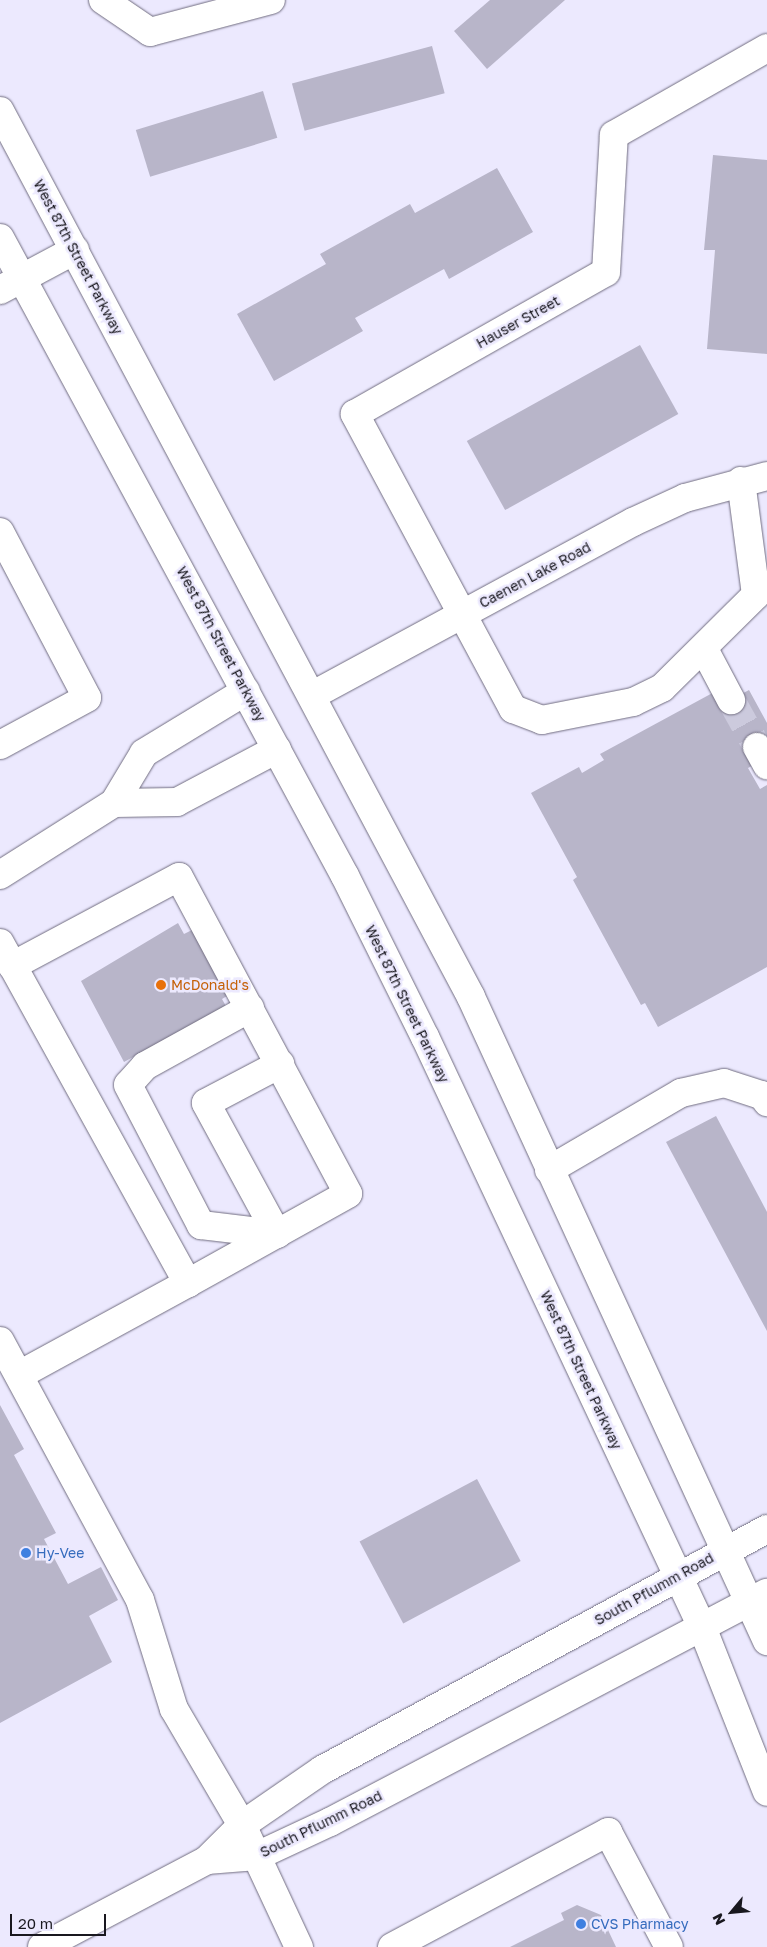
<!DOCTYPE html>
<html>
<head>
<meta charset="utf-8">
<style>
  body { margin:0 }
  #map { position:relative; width:767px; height:1947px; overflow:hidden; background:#ece9fe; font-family:"Golos Text",sans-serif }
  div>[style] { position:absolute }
  .building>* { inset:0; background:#b8b5c9; transform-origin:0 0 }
  .minor-tunnel>* { height:28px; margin-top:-14px; transform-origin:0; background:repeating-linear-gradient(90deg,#cccadd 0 28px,transparent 0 42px) }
  .roads { filter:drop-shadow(0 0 1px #716d80) drop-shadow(0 0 1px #716d80) }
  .minor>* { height:28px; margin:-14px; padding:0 14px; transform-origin:14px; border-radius:14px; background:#fff }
  .major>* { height:28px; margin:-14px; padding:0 14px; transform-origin:14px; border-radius:14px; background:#fff }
  .dots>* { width:14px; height:14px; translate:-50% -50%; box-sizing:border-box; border:2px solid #ece9fe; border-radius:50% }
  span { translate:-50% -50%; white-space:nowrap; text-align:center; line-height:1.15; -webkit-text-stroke:5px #ece9fe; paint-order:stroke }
  .street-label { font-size:14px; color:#19181f }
  .food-label { font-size:14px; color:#c56008 }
  .left { translate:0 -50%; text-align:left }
  .shop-label { font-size:14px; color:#366cbe }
  .north { position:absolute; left:707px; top:1887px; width:50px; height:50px; -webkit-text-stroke:4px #ece9fe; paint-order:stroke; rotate:242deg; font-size:14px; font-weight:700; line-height:20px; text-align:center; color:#19181f }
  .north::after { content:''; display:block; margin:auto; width:18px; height:22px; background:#19181f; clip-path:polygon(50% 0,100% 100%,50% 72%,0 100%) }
  .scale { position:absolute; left:10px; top:1914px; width:96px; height:22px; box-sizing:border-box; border:2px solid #19181f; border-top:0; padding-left:6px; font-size:15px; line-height:18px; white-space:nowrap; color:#19181f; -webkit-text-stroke:4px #ece9fe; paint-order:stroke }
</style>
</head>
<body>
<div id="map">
  <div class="building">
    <i style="clip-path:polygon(490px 0,565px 0,487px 69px,454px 31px)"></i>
    <i style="left:432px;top:46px;width:49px;height:145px;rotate:75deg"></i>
    <i style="left:263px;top:91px;width:49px;height:133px;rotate:73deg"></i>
    <i style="clip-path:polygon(713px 155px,767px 160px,767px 354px,707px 349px,715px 250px,704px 250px)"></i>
    <i style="clip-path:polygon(497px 168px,533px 232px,449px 279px,444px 269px,355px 318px,363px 331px,274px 381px,237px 314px,326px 264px,320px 254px,410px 204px,415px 213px)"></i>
    <i style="left:640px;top:345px;width:79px;height:198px;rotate:61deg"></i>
    <i style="clip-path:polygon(718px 690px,725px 703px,749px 690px,767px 723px,767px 742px,759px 762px,748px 768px,760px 789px,767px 785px,767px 967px,658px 1027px,645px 1003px,641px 1005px,573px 880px,577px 877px,531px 793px,579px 767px,582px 773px,604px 760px,600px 754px)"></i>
    <i style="clip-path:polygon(178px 923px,184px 934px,192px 930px,227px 996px,222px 999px,232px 1017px,164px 1040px,124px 1062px,81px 981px)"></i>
    <i style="clip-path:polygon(716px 1116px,767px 1212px,767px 1331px,666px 1142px)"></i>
    <i style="clip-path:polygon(0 1405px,24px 1449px,14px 1455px,56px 1533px,44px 1539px,68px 1584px,101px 1567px,118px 1600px,89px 1616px,112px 1662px,0 1723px)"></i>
    <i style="left:477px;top:1479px;width:93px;height:133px;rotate:62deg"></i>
    <i style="clip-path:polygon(577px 1905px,601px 1915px,616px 1947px,510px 1947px,564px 1920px,561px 1913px)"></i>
  </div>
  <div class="minor-tunnel">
    <i style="left:731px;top:700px;width:54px;rotate:61deg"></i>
  </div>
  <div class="roads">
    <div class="minor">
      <i style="left:103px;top:0;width:57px;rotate:34.2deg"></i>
      <i style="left:150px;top:32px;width:125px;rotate:-14.8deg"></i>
      <i style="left:0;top:290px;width:85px;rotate:-28.1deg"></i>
      <i style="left:741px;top:481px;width:115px;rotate:82.5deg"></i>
      <i style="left:756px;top:595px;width:132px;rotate:135.3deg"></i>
      <i style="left:662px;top:688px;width:32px;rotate:154deg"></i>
      <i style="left:633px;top:702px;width:93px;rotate:168.8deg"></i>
      <i style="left:542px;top:720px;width:31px;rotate:-159deg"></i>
      <i style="left:513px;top:709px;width:335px;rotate:-118.2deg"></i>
      <i style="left:355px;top:414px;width:288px;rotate:-29.5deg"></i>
      <i style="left:606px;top:272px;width:137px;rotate:-86.7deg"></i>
      <i style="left:614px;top:135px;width:176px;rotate:-29.6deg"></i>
      <i style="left:0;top:532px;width:187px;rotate:62.3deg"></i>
      <i style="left:87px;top:698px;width:99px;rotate:151.6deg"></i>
      <i style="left:704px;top:649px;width:58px;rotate:62.1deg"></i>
      <i style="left:313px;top:695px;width:364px;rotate:-28.4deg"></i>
      <i style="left:633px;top:522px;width:57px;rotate:-24.8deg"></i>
      <i style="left:685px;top:498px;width:85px;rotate:-15deg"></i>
      <i style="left:757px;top:747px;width:21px;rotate:61deg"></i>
      <i style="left:114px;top:803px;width:63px;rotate:-0.9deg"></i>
      <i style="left:177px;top:802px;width:113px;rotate:-27.9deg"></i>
      <i style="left:0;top:875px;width:135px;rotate:-32.3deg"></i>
      <i style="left:114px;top:803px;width:58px;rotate:-59deg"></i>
      <i style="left:144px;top:753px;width:119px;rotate:-31.3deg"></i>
      <i style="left:0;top:943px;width:389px;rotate:61.1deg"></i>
      <i style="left:188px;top:1283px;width:192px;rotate:151.4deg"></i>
      <i style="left:12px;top:966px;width:189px;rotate:-28.1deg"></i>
      <i style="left:179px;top:877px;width:359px;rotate:61.9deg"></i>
      <i style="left:348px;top:1194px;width:183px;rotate:150.9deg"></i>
      <i style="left:250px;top:1008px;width:120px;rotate:151.1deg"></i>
      <i style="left:145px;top:1066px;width:25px;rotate:132deg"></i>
      <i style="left:128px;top:1085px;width:158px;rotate:62.5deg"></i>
      <i style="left:201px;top:1225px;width:77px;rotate:6.8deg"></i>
      <i style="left:549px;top:1170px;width:153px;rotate:-30.3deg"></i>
      <i style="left:681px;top:1093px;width:44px;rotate:-13.1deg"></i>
      <i style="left:724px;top:1083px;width:40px;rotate:18deg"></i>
      <i style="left:762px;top:1095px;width:9px;rotate:54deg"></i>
      <i style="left:277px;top:1234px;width:149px;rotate:-118.5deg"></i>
      <i style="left:206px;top:1103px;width:84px;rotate:-27.8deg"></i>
      <i style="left:0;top:1341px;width:294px;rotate:61.6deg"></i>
      <i style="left:140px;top:1600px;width:114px;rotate:72.7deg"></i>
      <i style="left:174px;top:1709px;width:134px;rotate:59.6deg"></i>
      <i style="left:242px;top:1825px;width:135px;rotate:65deg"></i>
      <i style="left:392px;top:1947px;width:245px;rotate:-28deg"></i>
      <i style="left:608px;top:1832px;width:130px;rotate:62.1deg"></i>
    </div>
    <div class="major">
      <i style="left:0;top:111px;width:1003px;rotate:62deg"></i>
      <i style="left:471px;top:997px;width:709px;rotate:65.32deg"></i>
      <i style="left:0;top:238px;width:725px;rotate:61.6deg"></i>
      <i style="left:345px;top:876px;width:180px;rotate:63.6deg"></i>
      <i style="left:425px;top:1037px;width:652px;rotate:64.85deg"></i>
      <i style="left:702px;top:1627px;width:177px;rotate:68.5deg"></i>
      <i style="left:207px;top:1860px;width:50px;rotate:-4.6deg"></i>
      <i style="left:257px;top:1856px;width:81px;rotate:-25deg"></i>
      <i style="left:330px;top:1822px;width:493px;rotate:-27.7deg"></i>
      <i style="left:42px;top:1947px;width:187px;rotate:-27.8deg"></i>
      <i style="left:207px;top:1860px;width:49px;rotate:-45deg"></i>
      <i style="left:242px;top:1825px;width:97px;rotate:-34.5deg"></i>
      <i style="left:322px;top:1770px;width:506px;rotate:-28.44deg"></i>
    </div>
  </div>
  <div class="dots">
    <i style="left:161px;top:985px;background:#e8710a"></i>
    <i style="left:26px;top:1553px;background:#3f7fe0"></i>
    <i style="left:581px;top:1924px;background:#3f7fe0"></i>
  </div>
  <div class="street-label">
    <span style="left:78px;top:257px;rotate:62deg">West 87th Street Parkway</span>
    <span style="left:518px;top:322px;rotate:-29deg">Hauser Street</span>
    <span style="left:535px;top:575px;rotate:-28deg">Caenen Lake Road</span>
    <span style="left:221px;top:644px;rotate:62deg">West 87th Street Parkway</span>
    <span style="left:407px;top:1004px;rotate:64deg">West 87th Street Parkway</span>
    <span style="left:581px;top:1370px;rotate:65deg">West 87th Street Parkway</span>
    <span style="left:654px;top:1589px;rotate:-29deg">South Pflumm Road</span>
    <span style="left:321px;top:1824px;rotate:-26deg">South Pflumm Road</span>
  </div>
  <div class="food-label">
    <span class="left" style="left:171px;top:985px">McDonald's</span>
  </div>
  <div class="shop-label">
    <span class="left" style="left:36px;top:1553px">Hy-Vee</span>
    <span class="left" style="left:591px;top:1924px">CVS Pharmacy</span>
  </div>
  <div class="north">N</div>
  <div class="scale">20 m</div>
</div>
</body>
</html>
